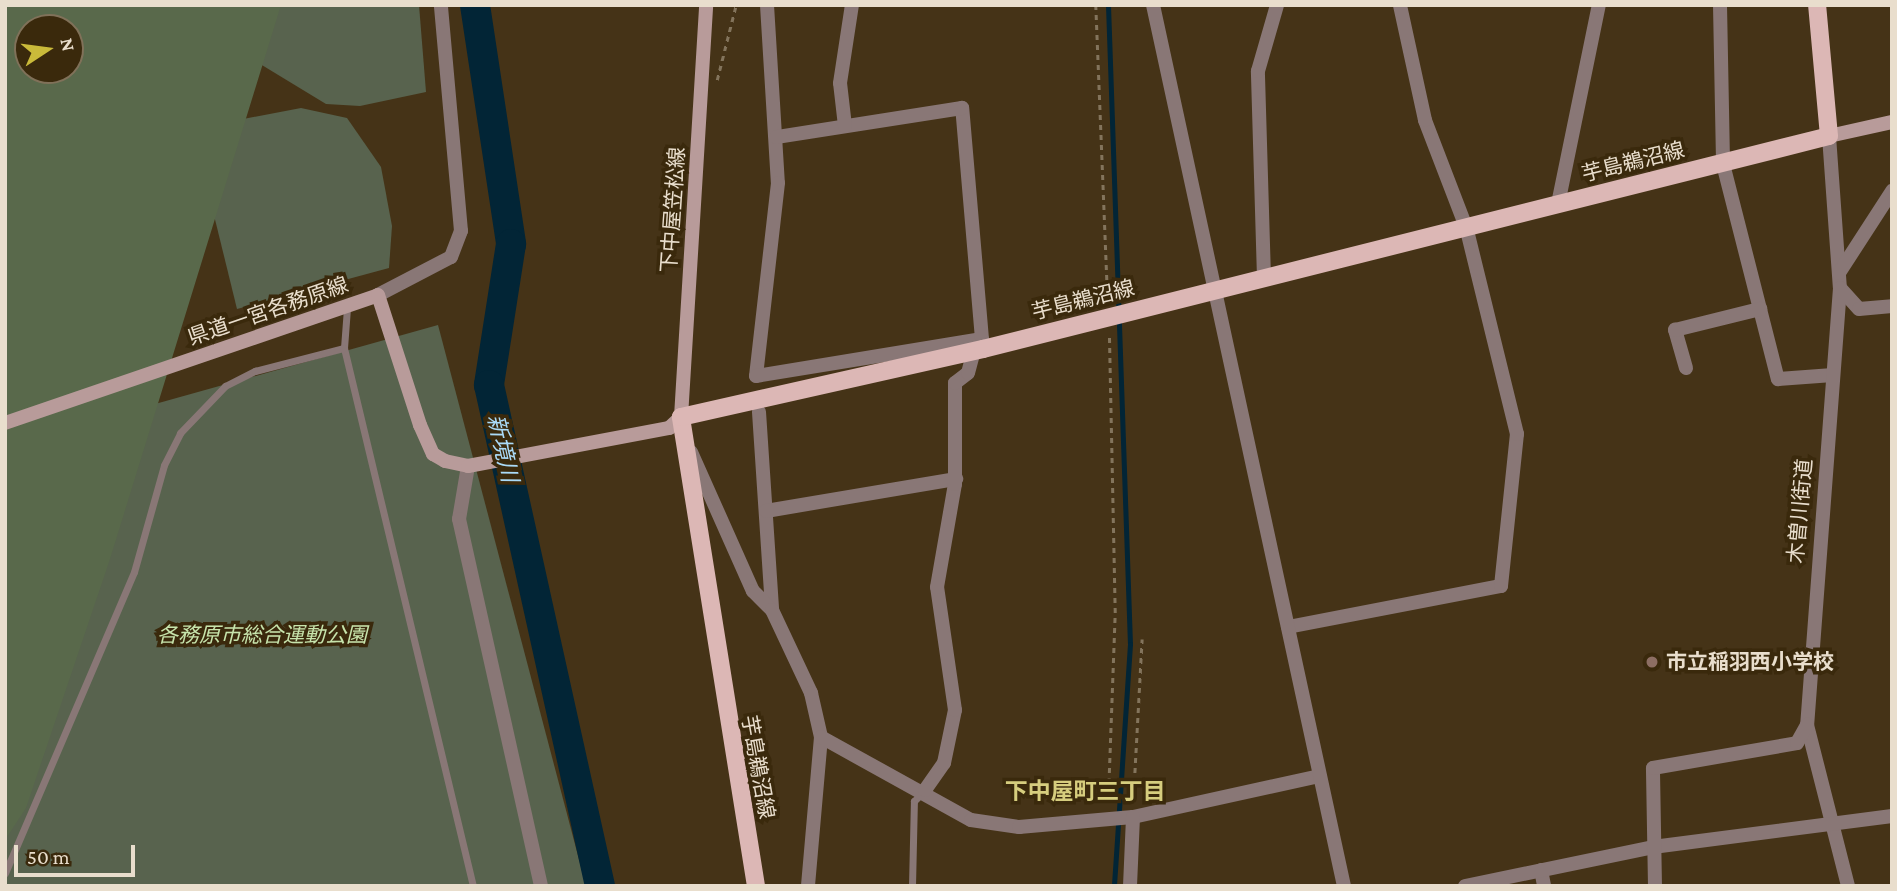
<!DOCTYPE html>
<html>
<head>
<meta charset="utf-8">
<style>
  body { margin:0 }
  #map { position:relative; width:1897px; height:891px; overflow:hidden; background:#453317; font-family:"Crimson Pro","Noto Sans JP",serif }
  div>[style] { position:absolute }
  .green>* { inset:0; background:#58634e }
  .forest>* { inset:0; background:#59694b }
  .stream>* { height:5px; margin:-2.5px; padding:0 2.5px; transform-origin:2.5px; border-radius:2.5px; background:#022536 }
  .river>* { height:30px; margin:-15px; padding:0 15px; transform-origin:15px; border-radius:15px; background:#022536 }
  .path>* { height:2.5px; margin-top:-1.25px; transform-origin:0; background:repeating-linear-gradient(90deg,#83745c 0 5px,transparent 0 10px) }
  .service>* { height:7px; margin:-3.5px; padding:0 3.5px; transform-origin:3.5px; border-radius:3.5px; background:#897776 }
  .minor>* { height:14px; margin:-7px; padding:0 7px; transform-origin:7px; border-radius:7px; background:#897776 }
  .tertiary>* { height:14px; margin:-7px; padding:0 7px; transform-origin:7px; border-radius:7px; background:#897776 }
  .secondary>* { height:14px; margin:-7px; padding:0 7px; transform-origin:7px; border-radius:7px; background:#b89b9a }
  .primary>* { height:18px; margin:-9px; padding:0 9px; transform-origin:9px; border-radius:9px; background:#dcb7b5 }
  .dots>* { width:19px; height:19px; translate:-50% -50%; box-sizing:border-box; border:4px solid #3a290c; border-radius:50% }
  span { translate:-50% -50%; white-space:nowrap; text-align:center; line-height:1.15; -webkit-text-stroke:7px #3a290c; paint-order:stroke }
  .street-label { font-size:21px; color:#e9decd }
  .park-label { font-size:21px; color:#c7e4ac; font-style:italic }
  .poi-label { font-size:21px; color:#e9decd; font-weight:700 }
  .left { translate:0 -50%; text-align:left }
  .water-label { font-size:23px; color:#aadaf7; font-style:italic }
  .neighbourhood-label { font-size:23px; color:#d6cd7e; font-weight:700 }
  .frame { position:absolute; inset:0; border:7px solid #e9decd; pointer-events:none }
  .north { position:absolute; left:14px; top:14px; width:70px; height:70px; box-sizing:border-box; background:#3a290c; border:2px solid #807159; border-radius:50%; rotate:77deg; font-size:19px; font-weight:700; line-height:28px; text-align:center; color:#e9decd }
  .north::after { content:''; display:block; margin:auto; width:24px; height:32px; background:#caba3a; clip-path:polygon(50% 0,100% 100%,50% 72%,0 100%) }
  .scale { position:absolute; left:14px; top:845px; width:121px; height:32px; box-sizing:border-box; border:4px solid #e9decd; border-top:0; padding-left:9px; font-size:21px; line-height:24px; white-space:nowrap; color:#e9decd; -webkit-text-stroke:5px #3a290c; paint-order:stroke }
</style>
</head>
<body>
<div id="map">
  <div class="green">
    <i style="clip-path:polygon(232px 5px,419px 5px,426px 92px,360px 106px,326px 104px,252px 59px)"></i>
    <i style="clip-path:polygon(301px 108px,347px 118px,381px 167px,392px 226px,389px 268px,237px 309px,196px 142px,212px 125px)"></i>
    <i style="clip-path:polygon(438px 325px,586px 886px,5px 886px,5px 446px)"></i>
  </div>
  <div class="forest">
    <i style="clip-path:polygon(evenodd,5px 5px,281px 5px,110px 559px,26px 808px,5px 840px,5px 5px,28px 28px,70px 28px,70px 70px,28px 70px,28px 28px)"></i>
  </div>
  <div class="stream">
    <i style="left:1108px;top:5px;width:639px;rotate:88.03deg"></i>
    <i style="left:1130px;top:644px;width:243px;rotate:93.8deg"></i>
  </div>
  <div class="river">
    <i style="left:475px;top:5px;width:242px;rotate:81.4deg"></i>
    <i style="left:511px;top:244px;width:143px;rotate:98.9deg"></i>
    <i style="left:489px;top:385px;width:513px;rotate:77.51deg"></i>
  </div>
  <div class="path">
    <i style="left:1096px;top:5px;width:294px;rotate:87.7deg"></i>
    <i style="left:717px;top:80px;width:77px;rotate:-75.8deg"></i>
    <i style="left:1108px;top:803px;width:190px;rotate:-87.9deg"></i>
    <i style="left:1115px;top:613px;width:279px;rotate:-91.2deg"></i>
    <i style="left:1133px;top:803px;width:164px;rotate:-86.9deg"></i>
  </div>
  <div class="service">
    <i style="left:347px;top:308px;width:40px;rotate:94.3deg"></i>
    <i style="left:344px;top:348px;width:553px;rotate:76.52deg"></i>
    <i style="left:5px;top:873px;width:327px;rotate:-66.8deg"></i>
    <i style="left:134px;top:572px;width:111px;rotate:-74.3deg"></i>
    <i style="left:164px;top:465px;width:36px;rotate:-63deg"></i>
    <i style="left:180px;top:433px;width:65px;rotate:-46.2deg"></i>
    <i style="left:225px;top:386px;width:34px;rotate:-27deg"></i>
    <i style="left:255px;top:371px;width:92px;rotate:-14.5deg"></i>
    <i style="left:912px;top:886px;width:85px;rotate:-88.7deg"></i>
    <i style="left:914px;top:801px;width:11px;rotate:-45deg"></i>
  </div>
  <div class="minor">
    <i style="left:767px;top:5px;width:178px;rotate:86.5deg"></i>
    <i style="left:778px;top:183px;width:194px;rotate:96.5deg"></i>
    <i style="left:756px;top:376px;width:229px;rotate:-9.3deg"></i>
    <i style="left:982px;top:339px;width:232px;rotate:-94.9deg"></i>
    <i style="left:962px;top:108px;width:188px;rotate:171.1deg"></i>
    <i style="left:1720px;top:5px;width:159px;rotate:88.9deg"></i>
    <i style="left:1723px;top:164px;width:222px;rotate:75.7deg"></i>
    <i style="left:1778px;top:379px;width:55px;rotate:-4.2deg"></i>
    <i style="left:845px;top:126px;width:43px;rotate:-96.6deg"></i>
    <i style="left:840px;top:83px;width:79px;rotate:-81.3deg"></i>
    <i style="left:1829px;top:136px;width:152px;rotate:85.9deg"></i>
    <i style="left:1840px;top:288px;width:438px;rotate:94.3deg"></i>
    <i style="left:1807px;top:725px;width:166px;rotate:75.7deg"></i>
    <i style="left:1558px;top:204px;width:203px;rotate:-78.4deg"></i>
    <i style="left:1839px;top:273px;width:98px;rotate:-57.1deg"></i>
    <i style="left:1264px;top:278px;width:207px;rotate:-91.7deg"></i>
    <i style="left:1258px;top:71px;width:69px;rotate:-73.9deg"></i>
    <i style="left:1840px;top:288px;width:28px;rotate:48deg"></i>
    <i style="left:1859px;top:309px;width:33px;rotate:-5deg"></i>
    <i style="left:378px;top:295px;width:82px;rotate:-27.5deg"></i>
    <i style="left:451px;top:257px;width:28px;rotate:-69deg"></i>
    <i style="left:461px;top:231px;width:227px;rotate:-95.1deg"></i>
    <i style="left:1686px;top:368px;width:40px;rotate:-106deg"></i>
    <i style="left:1675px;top:330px;width:88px;rotate:-13.9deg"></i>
    <i style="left:759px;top:412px;width:198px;rotate:86.2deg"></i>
    <i style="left:691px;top:452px;width:152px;rotate:66deg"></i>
    <i style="left:753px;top:591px;width:27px;rotate:45deg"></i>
    <i style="left:772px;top:610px;width:92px;rotate:64.8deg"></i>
    <i style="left:811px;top:693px;width:45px;rotate:77.2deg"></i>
    <i style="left:821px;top:737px;width:150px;rotate:95deg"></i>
    <i style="left:468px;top:466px;width:54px;rotate:99.6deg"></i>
    <i style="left:459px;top:519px;width:376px;rotate:77.4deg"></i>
    <i style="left:766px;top:511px;width:193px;rotate:-9.6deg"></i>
    <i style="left:1288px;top:627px;width:217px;rotate:-10.9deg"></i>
    <i style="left:1501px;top:586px;width:153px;rotate:-84deg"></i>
    <i style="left:1517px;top:434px;width:213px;rotate:-103.8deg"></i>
    <i style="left:1466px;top:227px;width:115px;rotate:-111deg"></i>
    <i style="left:1425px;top:120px;width:118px;rotate:-102.3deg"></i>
    <i style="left:821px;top:737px;width:171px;rotate:29deg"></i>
    <i style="left:971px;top:820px;width:49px;rotate:8.3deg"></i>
    <i style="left:1019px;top:827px;width:114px;rotate:-5deg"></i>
    <i style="left:1133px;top:817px;width:191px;rotate:-12.4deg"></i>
    <i style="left:925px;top:790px;width:33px;rotate:-55deg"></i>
    <i style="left:944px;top:763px;width:54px;rotate:-78.3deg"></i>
    <i style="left:955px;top:710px;width:124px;rotate:-98.3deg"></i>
    <i style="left:937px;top:587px;width:105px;rotate:-80.1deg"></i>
    <i style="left:955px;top:484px;width:101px;rotate:-90deg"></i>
    <i style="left:955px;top:383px;width:16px;rotate:-38deg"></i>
    <i style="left:968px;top:373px;width:23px;rotate:-75deg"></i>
    <i style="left:1541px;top:870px;width:16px;rotate:79deg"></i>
    <i style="left:1130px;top:886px;width:69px;rotate:-87.5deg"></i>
    <i style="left:1465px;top:886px;width:192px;rotate:-11.7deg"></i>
    <i style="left:1653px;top:847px;width:241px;rotate:-7.4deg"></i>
    <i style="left:1655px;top:886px;width:118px;rotate:-91deg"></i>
    <i style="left:1653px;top:768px;width:146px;rotate:-9.8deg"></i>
    <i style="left:1797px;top:743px;width:21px;rotate:-61deg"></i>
  </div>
  <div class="tertiary">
    <i style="left:1153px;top:5px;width:901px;rotate:77.77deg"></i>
  </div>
  <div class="secondary">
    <i style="left:1829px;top:136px;width:65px;rotate:-12.5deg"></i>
    <i style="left:5px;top:423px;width:394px;rotate:-18.9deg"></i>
    <i style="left:378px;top:295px;width:137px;rotate:72.1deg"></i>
    <i style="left:420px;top:425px;width:32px;rotate:66deg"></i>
    <i style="left:433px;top:454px;width:14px;rotate:30deg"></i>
    <i style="left:445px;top:461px;width:24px;rotate:12deg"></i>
    <i style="left:468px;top:466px;width:205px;rotate:-10.7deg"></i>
    <i style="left:669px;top:428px;width:16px;rotate:-43deg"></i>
    <i style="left:681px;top:417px;width:413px;rotate:-86.5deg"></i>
  </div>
  <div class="primary">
    <i style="left:756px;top:886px;width:475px;rotate:-99.1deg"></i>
    <i style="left:681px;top:417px;width:310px;rotate:-12.7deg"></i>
    <i style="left:983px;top:349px;width:872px;rotate:-14.13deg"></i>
    <i style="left:1829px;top:136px;width:132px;rotate:-95.2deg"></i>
  </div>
  <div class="dots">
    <i style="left:1652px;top:662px;background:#8d6e63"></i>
  </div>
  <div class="street-label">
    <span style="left:1633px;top:162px;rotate:-14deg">芋島鵜沼線</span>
    <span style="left:673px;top:210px;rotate:-86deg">下中屋笠松線</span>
    <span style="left:1083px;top:300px;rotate:-14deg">芋島鵜沼線</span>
    <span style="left:268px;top:311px;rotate:-19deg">県道一宮各務原線</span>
    <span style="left:1800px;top:511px;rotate:-85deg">木曽川街道</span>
    <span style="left:758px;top:767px;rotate:80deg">芋島鵜沼線</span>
  </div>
  <div class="park-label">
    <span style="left:262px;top:635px">各務原市総合運動公園</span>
  </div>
  <div class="poi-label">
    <span class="left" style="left:1666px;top:662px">市立稲羽西小学校</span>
  </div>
  <div class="water-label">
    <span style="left:503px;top:448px;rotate:77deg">新境川</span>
  </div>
  <div class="neighbourhood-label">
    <span style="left:1085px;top:791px">下中屋町三丁目</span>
  </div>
  <div class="frame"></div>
  <div class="north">N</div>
  <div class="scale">50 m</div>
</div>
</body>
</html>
